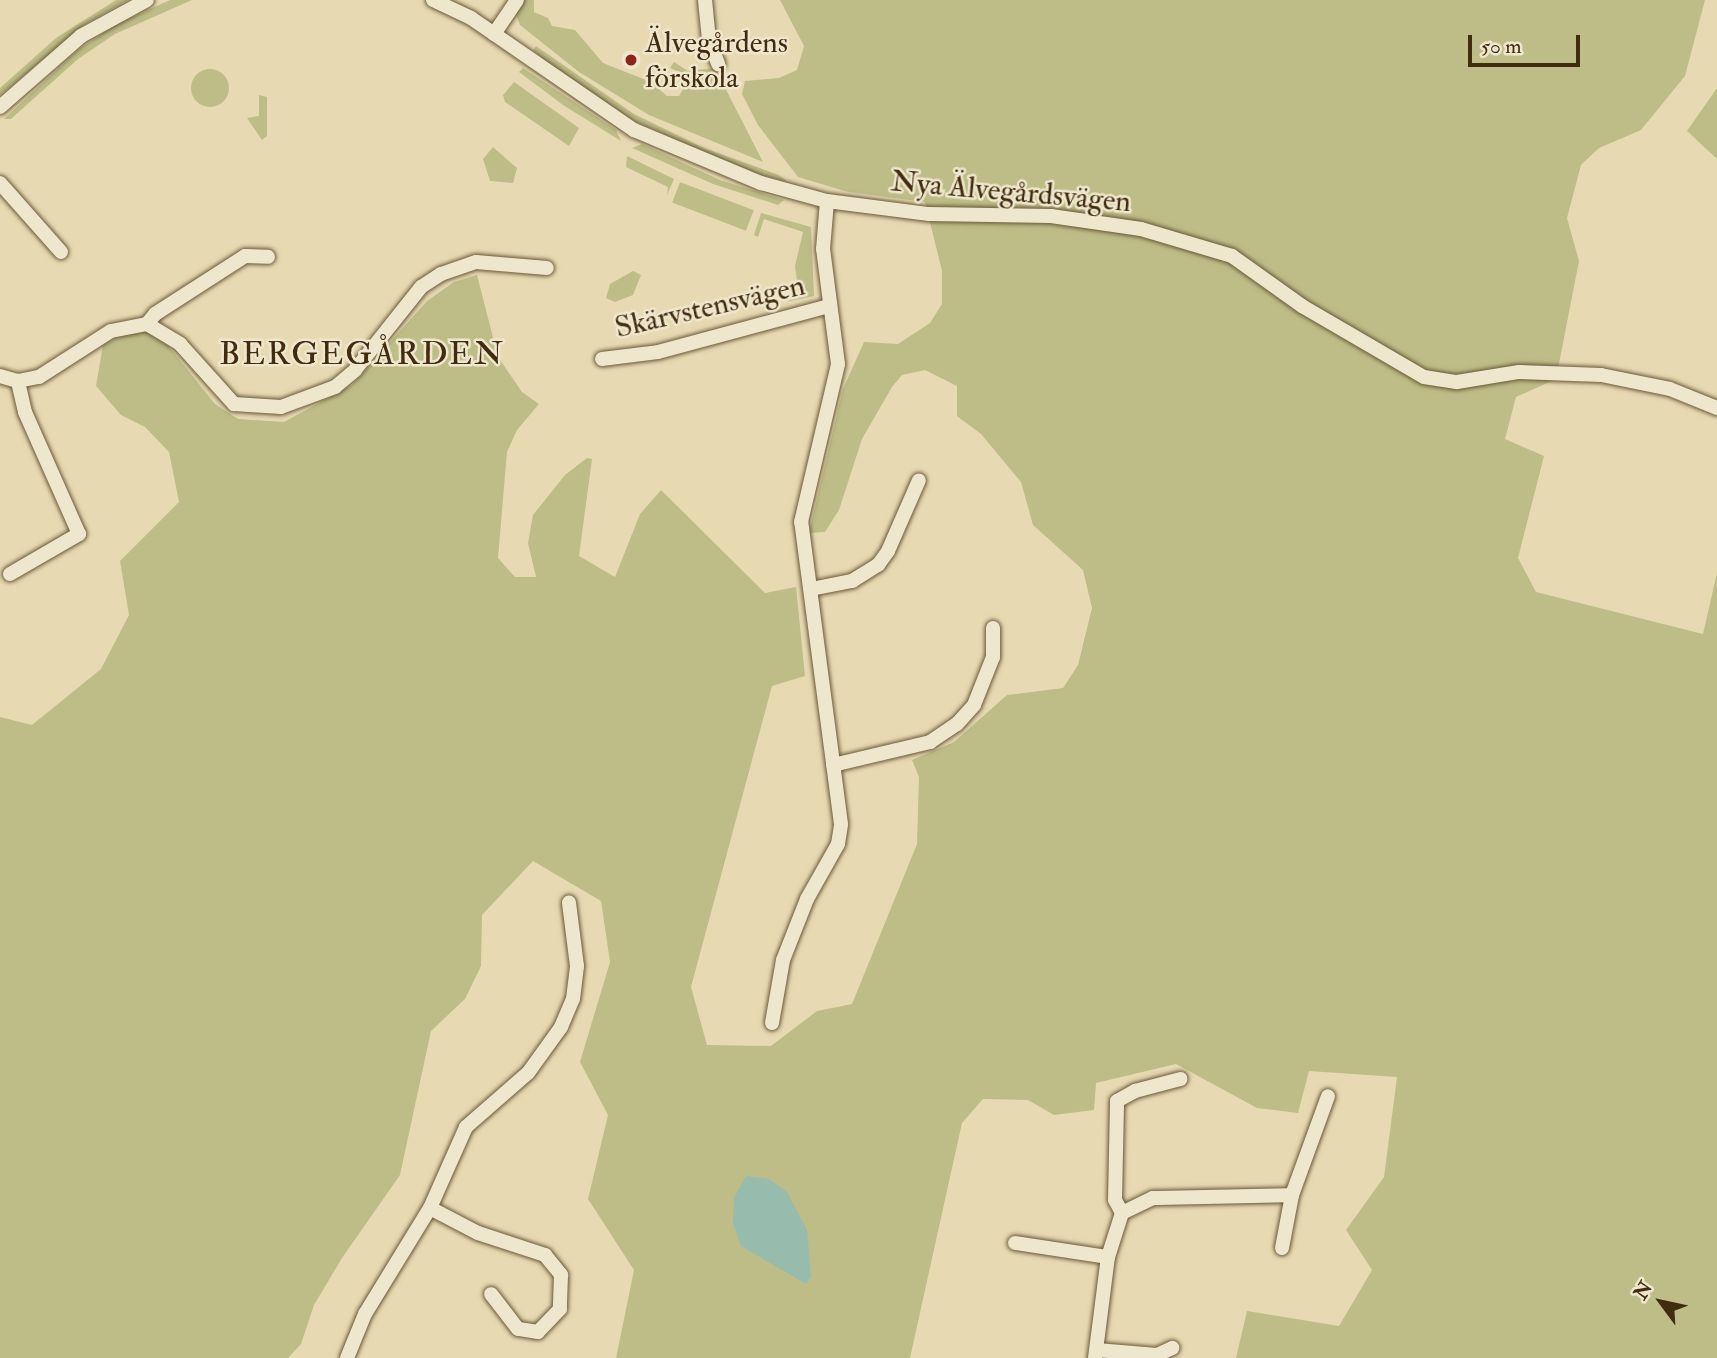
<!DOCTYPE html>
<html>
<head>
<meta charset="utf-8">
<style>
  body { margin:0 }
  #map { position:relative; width:1717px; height:1358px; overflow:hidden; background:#e7dab2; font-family:"IM FELL Double Pica",serif }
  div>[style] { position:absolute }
  .green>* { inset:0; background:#bebd87; transform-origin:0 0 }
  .round { border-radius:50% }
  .water>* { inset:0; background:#97bbac }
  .roads { filter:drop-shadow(0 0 2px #6a5838) drop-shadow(0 0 2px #6a5838) }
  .minor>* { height:14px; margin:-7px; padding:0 7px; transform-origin:7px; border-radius:7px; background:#efe7cd }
  .dots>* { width:19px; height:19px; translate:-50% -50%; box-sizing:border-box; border:4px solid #efe7cd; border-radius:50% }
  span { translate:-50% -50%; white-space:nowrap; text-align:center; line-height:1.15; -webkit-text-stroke:5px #efe7cd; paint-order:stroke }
  .poi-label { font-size:30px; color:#412c10 }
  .left { translate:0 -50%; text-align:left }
  .street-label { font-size:30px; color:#412c10 }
  .neighbourhood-label { font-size:32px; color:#412c10; letter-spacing:2px }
  .north { position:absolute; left:1626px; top:1267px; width:70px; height:70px; -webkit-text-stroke:5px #efe7cd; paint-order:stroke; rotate:303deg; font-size:19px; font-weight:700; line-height:28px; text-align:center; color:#412c10 }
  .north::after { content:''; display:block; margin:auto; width:24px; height:32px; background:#412c10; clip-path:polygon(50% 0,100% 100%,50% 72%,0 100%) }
  .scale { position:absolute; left:1468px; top:35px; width:112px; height:32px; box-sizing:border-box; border:4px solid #412c10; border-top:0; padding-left:9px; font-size:21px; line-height:24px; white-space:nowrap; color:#412c10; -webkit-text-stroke:5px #efe7cd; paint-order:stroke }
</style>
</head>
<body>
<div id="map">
  <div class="green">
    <i style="clip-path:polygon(116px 0,128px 0,85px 24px,0 95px,0 88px,56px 38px)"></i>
    <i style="clip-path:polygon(170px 0,192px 0,115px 34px,78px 59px,11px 119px,4px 119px,78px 50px,115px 25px)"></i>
    <i style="clip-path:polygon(524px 0,534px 0,534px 12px,548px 18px,552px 26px,575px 30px,603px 63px,651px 82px,667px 96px,679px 96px,685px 86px,681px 73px,670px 68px,674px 62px,688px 71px,715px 68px,763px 162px,649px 115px,579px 72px,520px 25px,516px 14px)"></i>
    <i style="clip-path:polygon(780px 0,1705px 0,1685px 76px,1641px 130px,1599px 148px,1581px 165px,1567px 218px,1579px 261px,1556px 379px,1516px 397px,1505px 439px,1544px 456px,1518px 558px,1536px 592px,1703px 634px,1717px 573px,1717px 1358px,1236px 1358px,1247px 1311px,1339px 1326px,1372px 1270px,1346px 1230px,1384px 1177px,1397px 1077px,1309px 1071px,1298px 1113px,1257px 1108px,1176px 1064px,1096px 1083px,1094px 1110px,1054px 1115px,1028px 1100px,983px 1099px,962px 1123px,910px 1358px,616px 1358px,634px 1270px,588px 1199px,608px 1115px,580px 1062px,610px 962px,601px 901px,533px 861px,482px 915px,481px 966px,465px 999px,431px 1031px,400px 1175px,342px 1258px,314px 1305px,301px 1344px,288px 1358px,0 1358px,0 717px,32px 725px,101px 669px,129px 615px,120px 561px,179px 502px,169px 452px,145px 427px,121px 415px,96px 386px,103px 345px,134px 330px,158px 333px,215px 404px,238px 419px,284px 422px,352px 385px,427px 301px,454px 282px,477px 275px,498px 357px,522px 392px,539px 404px,517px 430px,507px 452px,498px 558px,515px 577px,536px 577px,528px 543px,533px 515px,565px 475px,587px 458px,592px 459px,579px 556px,615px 577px,640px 514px,661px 490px,765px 593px,796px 587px,805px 676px,772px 686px,691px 987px,707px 1045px,771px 1046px,817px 1011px,852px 1004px,917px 844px,919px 777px,912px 760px,954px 742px,1007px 695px,1063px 688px,1078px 665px,1092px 608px,1083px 570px,1033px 525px,1021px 482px,981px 434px,957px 416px,957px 386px,925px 370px,902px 375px,892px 387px,862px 439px,839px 510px,825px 532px,809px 533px,843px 389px,864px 342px,898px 344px,930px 323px,942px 304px,942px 271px,925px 202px,848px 192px,798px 177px,758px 125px,742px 94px,745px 81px,779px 78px,797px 70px,804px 46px)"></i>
    <i style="clip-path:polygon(536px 46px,634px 114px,704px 148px,779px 175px,788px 182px,745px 171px,626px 117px,567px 79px,533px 50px)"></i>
    <i style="clip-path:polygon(523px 68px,616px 130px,621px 141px,563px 105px,519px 72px)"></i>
    <i class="round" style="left:191px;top:69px;width:38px;height:38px"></i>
    <i style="clip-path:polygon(514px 82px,579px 128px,569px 146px,505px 102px,503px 95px)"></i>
    <i style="clip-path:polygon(1717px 88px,1717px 159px,1687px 131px)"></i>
    <i style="clip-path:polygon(259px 95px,267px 97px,267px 136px,262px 140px,247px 118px,259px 116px)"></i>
    <i style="clip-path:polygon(642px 144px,720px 180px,784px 200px,778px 205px,713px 184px,632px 148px)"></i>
    <i style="clip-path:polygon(493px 147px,517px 168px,513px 183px,490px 181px,483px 159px)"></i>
    <i style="clip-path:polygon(627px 156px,674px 179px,667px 195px,668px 187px,626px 167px)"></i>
    <i style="left:680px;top:182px;width:79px;height:22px;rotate:21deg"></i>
    <i style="clip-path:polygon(761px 213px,811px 227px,814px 296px,786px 302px,799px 296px,795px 266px,803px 232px,764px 219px,758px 237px,754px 235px)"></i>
    <i style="clip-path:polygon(633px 271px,641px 275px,633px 295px,615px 302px,606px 298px,610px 284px)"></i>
  </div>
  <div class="water">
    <i style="clip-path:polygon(746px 1176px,769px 1179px,787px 1192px,807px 1230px,811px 1277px,806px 1284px,741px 1246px,733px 1223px,734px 1198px)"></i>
  </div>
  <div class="roads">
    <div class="minor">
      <i style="left:433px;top:0;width:42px;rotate:25.3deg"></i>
      <i style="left:471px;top:18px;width:198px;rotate:34.5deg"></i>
      <i style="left:634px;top:130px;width:138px;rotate:22.7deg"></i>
      <i style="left:761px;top:183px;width:68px;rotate:15.3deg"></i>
      <i style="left:827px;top:201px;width:103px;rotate:7.3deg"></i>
      <i style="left:929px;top:214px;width:122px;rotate:0.9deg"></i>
      <i style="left:1051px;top:216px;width:91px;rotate:8.2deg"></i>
      <i style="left:1141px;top:229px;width:95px;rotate:16.5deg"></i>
      <i style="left:1232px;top:256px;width:86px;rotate:35.5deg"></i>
      <i style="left:1302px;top:306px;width:141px;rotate:30.2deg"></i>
      <i style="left:1424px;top:377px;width:33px;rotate:9deg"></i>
      <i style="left:1457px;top:382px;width:63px;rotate:-9.2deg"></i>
      <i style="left:1519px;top:372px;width:82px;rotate:2.1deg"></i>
      <i style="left:1601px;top:375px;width:70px;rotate:11.5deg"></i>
      <i style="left:1670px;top:389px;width:51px;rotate:22deg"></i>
      <i style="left:705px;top:0;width:40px;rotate:84.3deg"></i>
      <i style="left:709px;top:40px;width:26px;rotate:69deg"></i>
      <i style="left:494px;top:34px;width:41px;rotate:-55.9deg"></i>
      <i style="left:0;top:107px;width:108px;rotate:-41.2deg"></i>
      <i style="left:81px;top:36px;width:75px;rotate:-28.6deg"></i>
      <i style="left:0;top:183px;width:92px;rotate:48.5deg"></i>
      <i style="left:147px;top:324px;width:13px;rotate:-51deg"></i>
      <i style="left:155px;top:314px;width:107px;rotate:-32.8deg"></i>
      <i style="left:245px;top:256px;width:23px;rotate:2deg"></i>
      <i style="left:602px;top:359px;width:56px;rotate:-7.1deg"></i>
      <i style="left:658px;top:352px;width:177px;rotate:-15.1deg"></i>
      <i style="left:0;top:376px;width:19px;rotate:16deg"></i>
      <i style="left:18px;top:381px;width:21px;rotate:-11deg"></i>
      <i style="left:39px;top:377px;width:85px;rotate:-32.6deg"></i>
      <i style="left:111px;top:331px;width:37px;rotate:-11deg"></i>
      <i style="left:147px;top:324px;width:39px;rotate:31deg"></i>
      <i style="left:180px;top:344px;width:81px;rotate:48deg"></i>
      <i style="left:234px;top:404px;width:47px;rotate:3.7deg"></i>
      <i style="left:281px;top:407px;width:58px;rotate:-20.3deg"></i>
      <i style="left:335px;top:387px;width:26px;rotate:-40deg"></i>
      <i style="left:355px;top:370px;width:106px;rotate:-51.5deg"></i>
      <i style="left:421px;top:287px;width:24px;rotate:-33deg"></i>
      <i style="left:441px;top:274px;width:37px;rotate:-19deg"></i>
      <i style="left:476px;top:262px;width:71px;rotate:4.8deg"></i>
      <i style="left:10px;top:574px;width:80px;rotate:-30.1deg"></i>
      <i style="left:79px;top:534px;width:133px;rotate:-113.9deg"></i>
      <i style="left:25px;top:412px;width:32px;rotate:-103deg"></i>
      <i style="left:811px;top:589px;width:42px;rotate:-11deg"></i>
      <i style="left:852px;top:581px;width:31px;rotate:-32deg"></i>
      <i style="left:878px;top:565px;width:17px;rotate:-54deg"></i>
      <i style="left:888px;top:551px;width:77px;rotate:-66.4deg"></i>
      <i style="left:833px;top:765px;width:100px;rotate:-13.3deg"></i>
      <i style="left:930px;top:742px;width:32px;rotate:-34deg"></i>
      <i style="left:957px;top:724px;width:25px;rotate:-48deg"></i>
      <i style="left:974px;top:705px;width:52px;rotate:-68.4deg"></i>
      <i style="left:993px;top:657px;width:29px;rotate:-90deg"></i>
      <i style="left:772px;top:1023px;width:64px;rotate:-80.1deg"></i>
      <i style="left:783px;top:960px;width:66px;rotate:-68.5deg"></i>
      <i style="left:807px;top:899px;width:63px;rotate:-60.6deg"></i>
      <i style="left:838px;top:844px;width:20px;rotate:-81deg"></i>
      <i style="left:841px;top:824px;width:305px;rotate:-97.5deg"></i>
      <i style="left:801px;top:522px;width:162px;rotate:-76.8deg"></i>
      <i style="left:838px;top:364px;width:116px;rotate:-97.4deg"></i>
      <i style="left:823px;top:249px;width:48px;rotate:-85.2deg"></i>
      <i style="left:430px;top:1208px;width:54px;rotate:27.5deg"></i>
      <i style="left:478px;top:1233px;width:71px;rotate:18.2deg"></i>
      <i style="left:545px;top:1255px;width:26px;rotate:51deg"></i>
      <i style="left:561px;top:1275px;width:34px;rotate:92deg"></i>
      <i style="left:560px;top:1309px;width:32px;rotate:134deg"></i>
      <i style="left:538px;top:1332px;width:20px;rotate:-171deg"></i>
      <i style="left:518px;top:1329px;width:44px;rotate:-127.6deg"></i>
      <i style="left:1122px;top:1213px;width:15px;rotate:-118deg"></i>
      <i style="left:1115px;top:1200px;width:99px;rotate:-88.8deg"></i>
      <i style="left:1117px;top:1101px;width:21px;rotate:-29deg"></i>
      <i style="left:1135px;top:1091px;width:47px;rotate:-14.9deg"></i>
      <i style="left:1015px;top:1243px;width:94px;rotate:8.6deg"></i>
      <i style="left:1282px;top:1248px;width:54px;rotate:-79.3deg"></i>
      <i style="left:1292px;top:1195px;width:105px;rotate:-70deg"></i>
      <i style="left:1097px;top:1350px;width:60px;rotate:4.8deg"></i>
      <i style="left:1157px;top:1355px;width:17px;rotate:-25deg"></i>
      <i style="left:347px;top:1358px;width:48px;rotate:-67.8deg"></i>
      <i style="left:365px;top:1314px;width:124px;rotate:-58.5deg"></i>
      <i style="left:430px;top:1208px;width:89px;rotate:-66deg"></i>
      <i style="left:466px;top:1127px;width:82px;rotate:-41.1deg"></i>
      <i style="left:528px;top:1073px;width:57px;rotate:-54.3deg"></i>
      <i style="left:561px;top:1027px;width:30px;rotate:-67deg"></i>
      <i style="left:573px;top:999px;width:33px;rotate:-83deg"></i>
      <i style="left:577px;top:966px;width:64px;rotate:-97.2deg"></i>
      <i style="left:1095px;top:1358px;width:102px;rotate:-82.7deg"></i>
      <i style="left:1108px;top:1257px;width:46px;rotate:-72.3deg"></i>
      <i style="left:1122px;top:1213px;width:34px;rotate:-26deg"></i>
      <i style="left:1153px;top:1198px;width:139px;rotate:-1.2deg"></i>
    </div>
  </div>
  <div class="dots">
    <i style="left:631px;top:60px;background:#8f2418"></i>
  </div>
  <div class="poi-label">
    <span class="left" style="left:645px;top:60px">Älvegårdens<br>förskola</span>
  </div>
  <div class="street-label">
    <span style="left:1011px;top:192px;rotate:5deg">Nya Älvegårdsvägen</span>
    <span style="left:710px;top:307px;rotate:-13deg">Skärvstensvägen</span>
  </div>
  <div class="neighbourhood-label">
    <span style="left:362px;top:354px">BERGEGÅRDEN</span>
  </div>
  <div class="north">N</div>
  <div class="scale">50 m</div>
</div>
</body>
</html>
